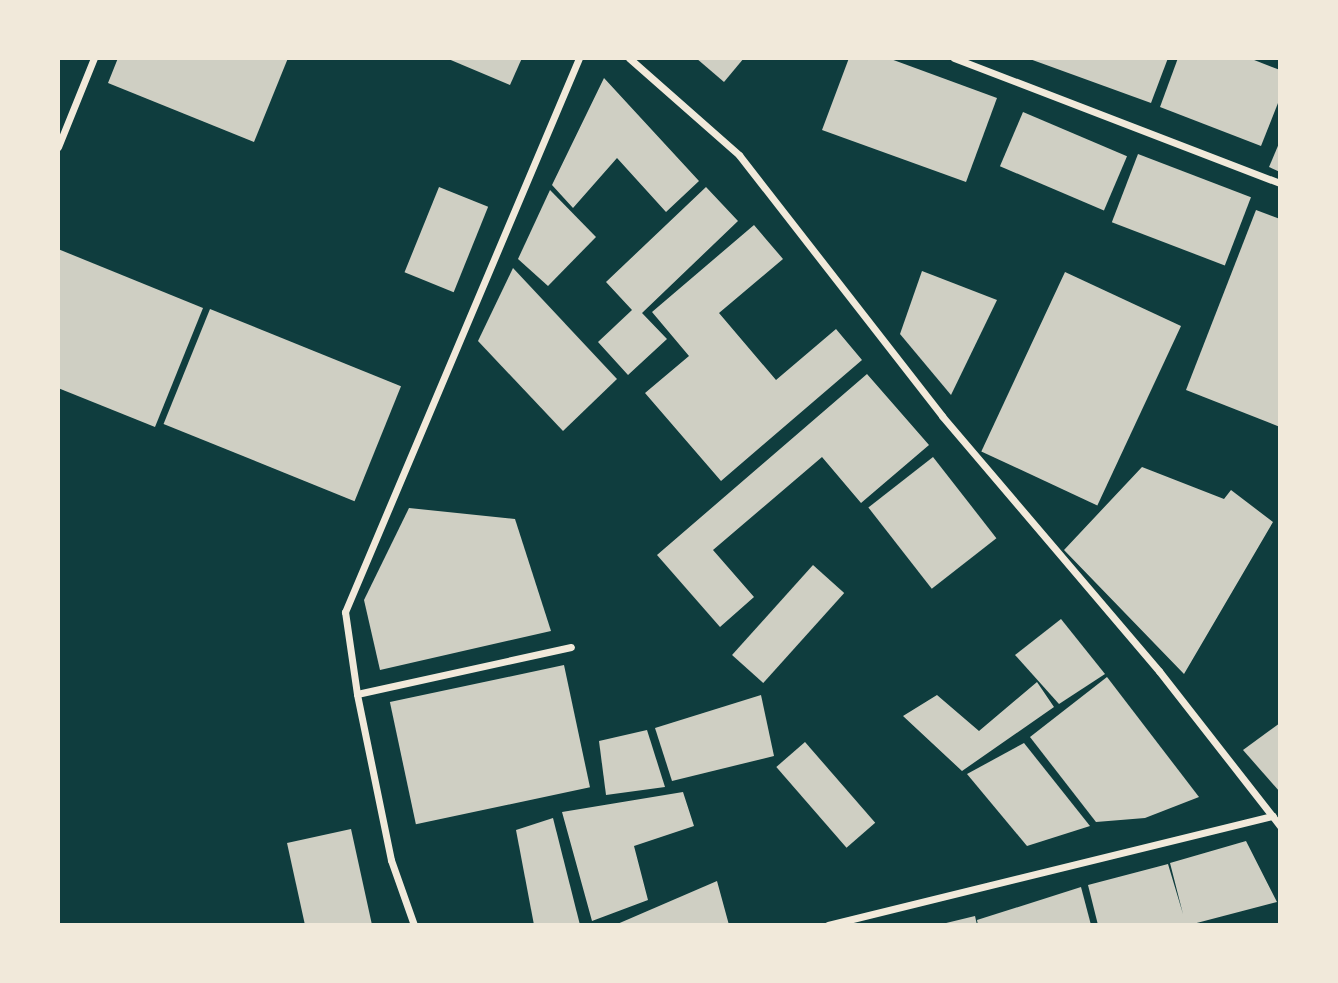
<!DOCTYPE html>
<html>
<head>
<meta charset="utf-8">
<style>
  body { margin:0 }
  #map { position:relative; width:1338px; height:983px; overflow:hidden; background:#0f3d3e; font-family:"Work Sans",sans-serif }
  div>[style] { position:absolute }
  .building>* { inset:0; background:#cfcfc3; transform-origin:0 0 }
  .minor>* { height:7px; margin:-3.5px; padding:0 3.5px; transform-origin:3.5px; border-radius:3.5px; background:#f1e9da }
  span { translate:-50% -50%; white-space:nowrap; text-align:center; line-height:1.15; -webkit-text-stroke:5px #f1e9da; paint-order:stroke }
  .frame { position:absolute; inset:0; border:60px solid #f1e9da; pointer-events:none }
</style>
</head>
<body>
<div id="map">
  <div class="building">
    <i style="clip-path:polygon(118px 58px,288px 58px,254px 142px,108px 83px)"></i>
    <i style="clip-path:polygon(446px 58px,522px 58px,510px 85px)"></i>
    <i style="clip-path:polygon(696px 58px,744px 58px,724px 82px)"></i>
    <i style="clip-path:polygon(849px 58px,888px 58px,997px 98px,966px 182px,822px 130px)"></i>
    <i style="clip-path:polygon(1027px 58px,1168px 58px,1151px 103px)"></i>
    <i style="clip-path:polygon(1178px 58px,1249px 58px,1280px 70px,1280px 98px,1261px 146px,1160px 107px)"></i>
    <i style="clip-path:polygon(604px 78px,699px 181px,666px 212px,617px 158px,573px 208px,552px 185px)"></i>
    <i style="left:1023px;top:112px;width:113px;height:59px;rotate:23deg"></i>
    <i style="clip-path:polygon(1280px 141px,1280px 172px,1269px 167px)"></i>
    <i style="left:1138px;top:154px;width:121px;height:73px;rotate:21deg"></i>
    <i style="left:439px;top:187px;width:53px;height:92px;rotate:22deg"></i>
    <i style="clip-path:polygon(706px 187px,738px 221px,642px 313px,667px 339px,628px 375px,598px 342px,632px 310px,606px 282px)"></i>
    <i style="clip-path:polygon(550px 190px,596px 237px,548px 286px,518px 259px)"></i>
    <i style="clip-path:polygon(1256px 210px,1280px 219px,1280px 427px,1186px 390px)"></i>
    <i style="clip-path:polygon(754px 225px,783px 259px,719px 313px,776px 380px,836px 329px,862px 360px,721px 481px,645px 393px,689px 356px,652px 312px)"></i>
    <i style="clip-path:polygon(58px 249px,203px 308px,155px 427px,58px 388px)"></i>
    <i style="clip-path:polygon(513px 268px,617px 379px,563px 431px,478px 341px)"></i>
    <i style="clip-path:polygon(922px 271px,997px 300px,951px 395px,900px 334px)"></i>
    <i style="left:1065px;top:272px;width:128px;height:198px;rotate:25deg"></i>
    <i style="left:210px;top:309px;width:206px;height:124px;rotate:22deg"></i>
    <i style="clip-path:polygon(867px 374px,929px 445px,861px 503px,822px 457px,713px 550px,754px 597px,720px 627px,657px 555px)"></i>
    <i style="left:933px;top:457px;width:103px;height:82px;rotate:52deg"></i>
    <i style="clip-path:polygon(1142px 467px,1224px 499px,1231px 490px,1273px 522px,1184px 674px,1064px 550px)"></i>
    <i style="clip-path:polygon(409px 508px,515px 519px,551px 631px,380px 670px,364px 600px)"></i>
    <i style="left:813px;top:565px;width:42px;height:121px;rotate:42deg"></i>
    <i style="clip-path:polygon(1061px 619px,1105px 674px,1059px 704px,1015px 655px)"></i>
    <i style="left:564px;top:665px;width:125px;height:178px;rotate:78deg"></i>
    <i style="clip-path:polygon(1107px 677px,1199px 797px,1145px 818px,1096px 822px,1030px 737px)"></i>
    <i style="clip-path:polygon(1037px 682px,1054px 707px,962px 771px,903px 716px,937px 695px,979px 731px)"></i>
    <i style="clip-path:polygon(761px 695px,774px 756px,672px 781px,655px 728px)"></i>
    <i style="clip-path:polygon(1280px 723px,1280px 792px,1243px 750px)"></i>
    <i style="clip-path:polygon(647px 730px,665px 787px,606px 795px,599px 741px)"></i>
    <i style="left:805px;top:742px;width:107px;height:38px;rotate:49deg"></i>
    <i style="clip-path:polygon(1024px 743px,1090px 826px,1027px 846px,967px 774px)"></i>
    <i style="clip-path:polygon(683px 792px,694px 826px,634px 846px,648px 900px,592px 921px,562px 812px)"></i>
    <i style="clip-path:polygon(553px 818px,580px 925px,534px 925px,516px 830px)"></i>
    <i style="clip-path:polygon(351px 829px,372px 925px,305px 925px,287px 843px)"></i>
    <i style="clip-path:polygon(1246px 841px,1277px 902px,1189px 925px,1098px 925px,1088px 885px,1168px 864px,1183px 914px,1170px 863px)"></i>
    <i style="clip-path:polygon(717px 881px,729px 925px,615px 925px)"></i>
    <i style="clip-path:polygon(1081px 887px,1091px 925px,978px 925px,977px 920px)"></i>
    <i style="clip-path:polygon(975px 916px,977px 925px,942px 925px,942px 924px)"></i>
  </div>
  <div class="minor">
    <i style="left:629px;top:58px;width:147px;rotate:41.4deg"></i>
    <i style="left:739px;top:155px;width:331px;rotate:52.1deg"></i>
    <i style="left:942px;top:416px;width:335px;rotate:49.6deg"></i>
    <i style="left:1159px;top:671px;width:197px;rotate:52deg"></i>
    <i style="left:954px;top:58px;width:349px;rotate:21deg"></i>
    <i style="left:58px;top:147px;width:96px;rotate:-68deg"></i>
    <i style="left:357px;top:694px;width:219px;rotate:-12.4deg"></i>
    <i style="left:414px;top:925px;width:69px;rotate:-109.5deg"></i>
    <i style="left:391px;top:860px;width:169px;rotate:-101.6deg"></i>
    <i style="left:357px;top:694px;width:83px;rotate:-98.3deg"></i>
    <i style="left:345px;top:612px;width:601px;rotate:-67.1deg"></i>
    <i style="left:828px;top:925px;width:458px;rotate:-13.8deg"></i>
  </div>
  <div class="frame"></div>
</div>
</body>
</html>
